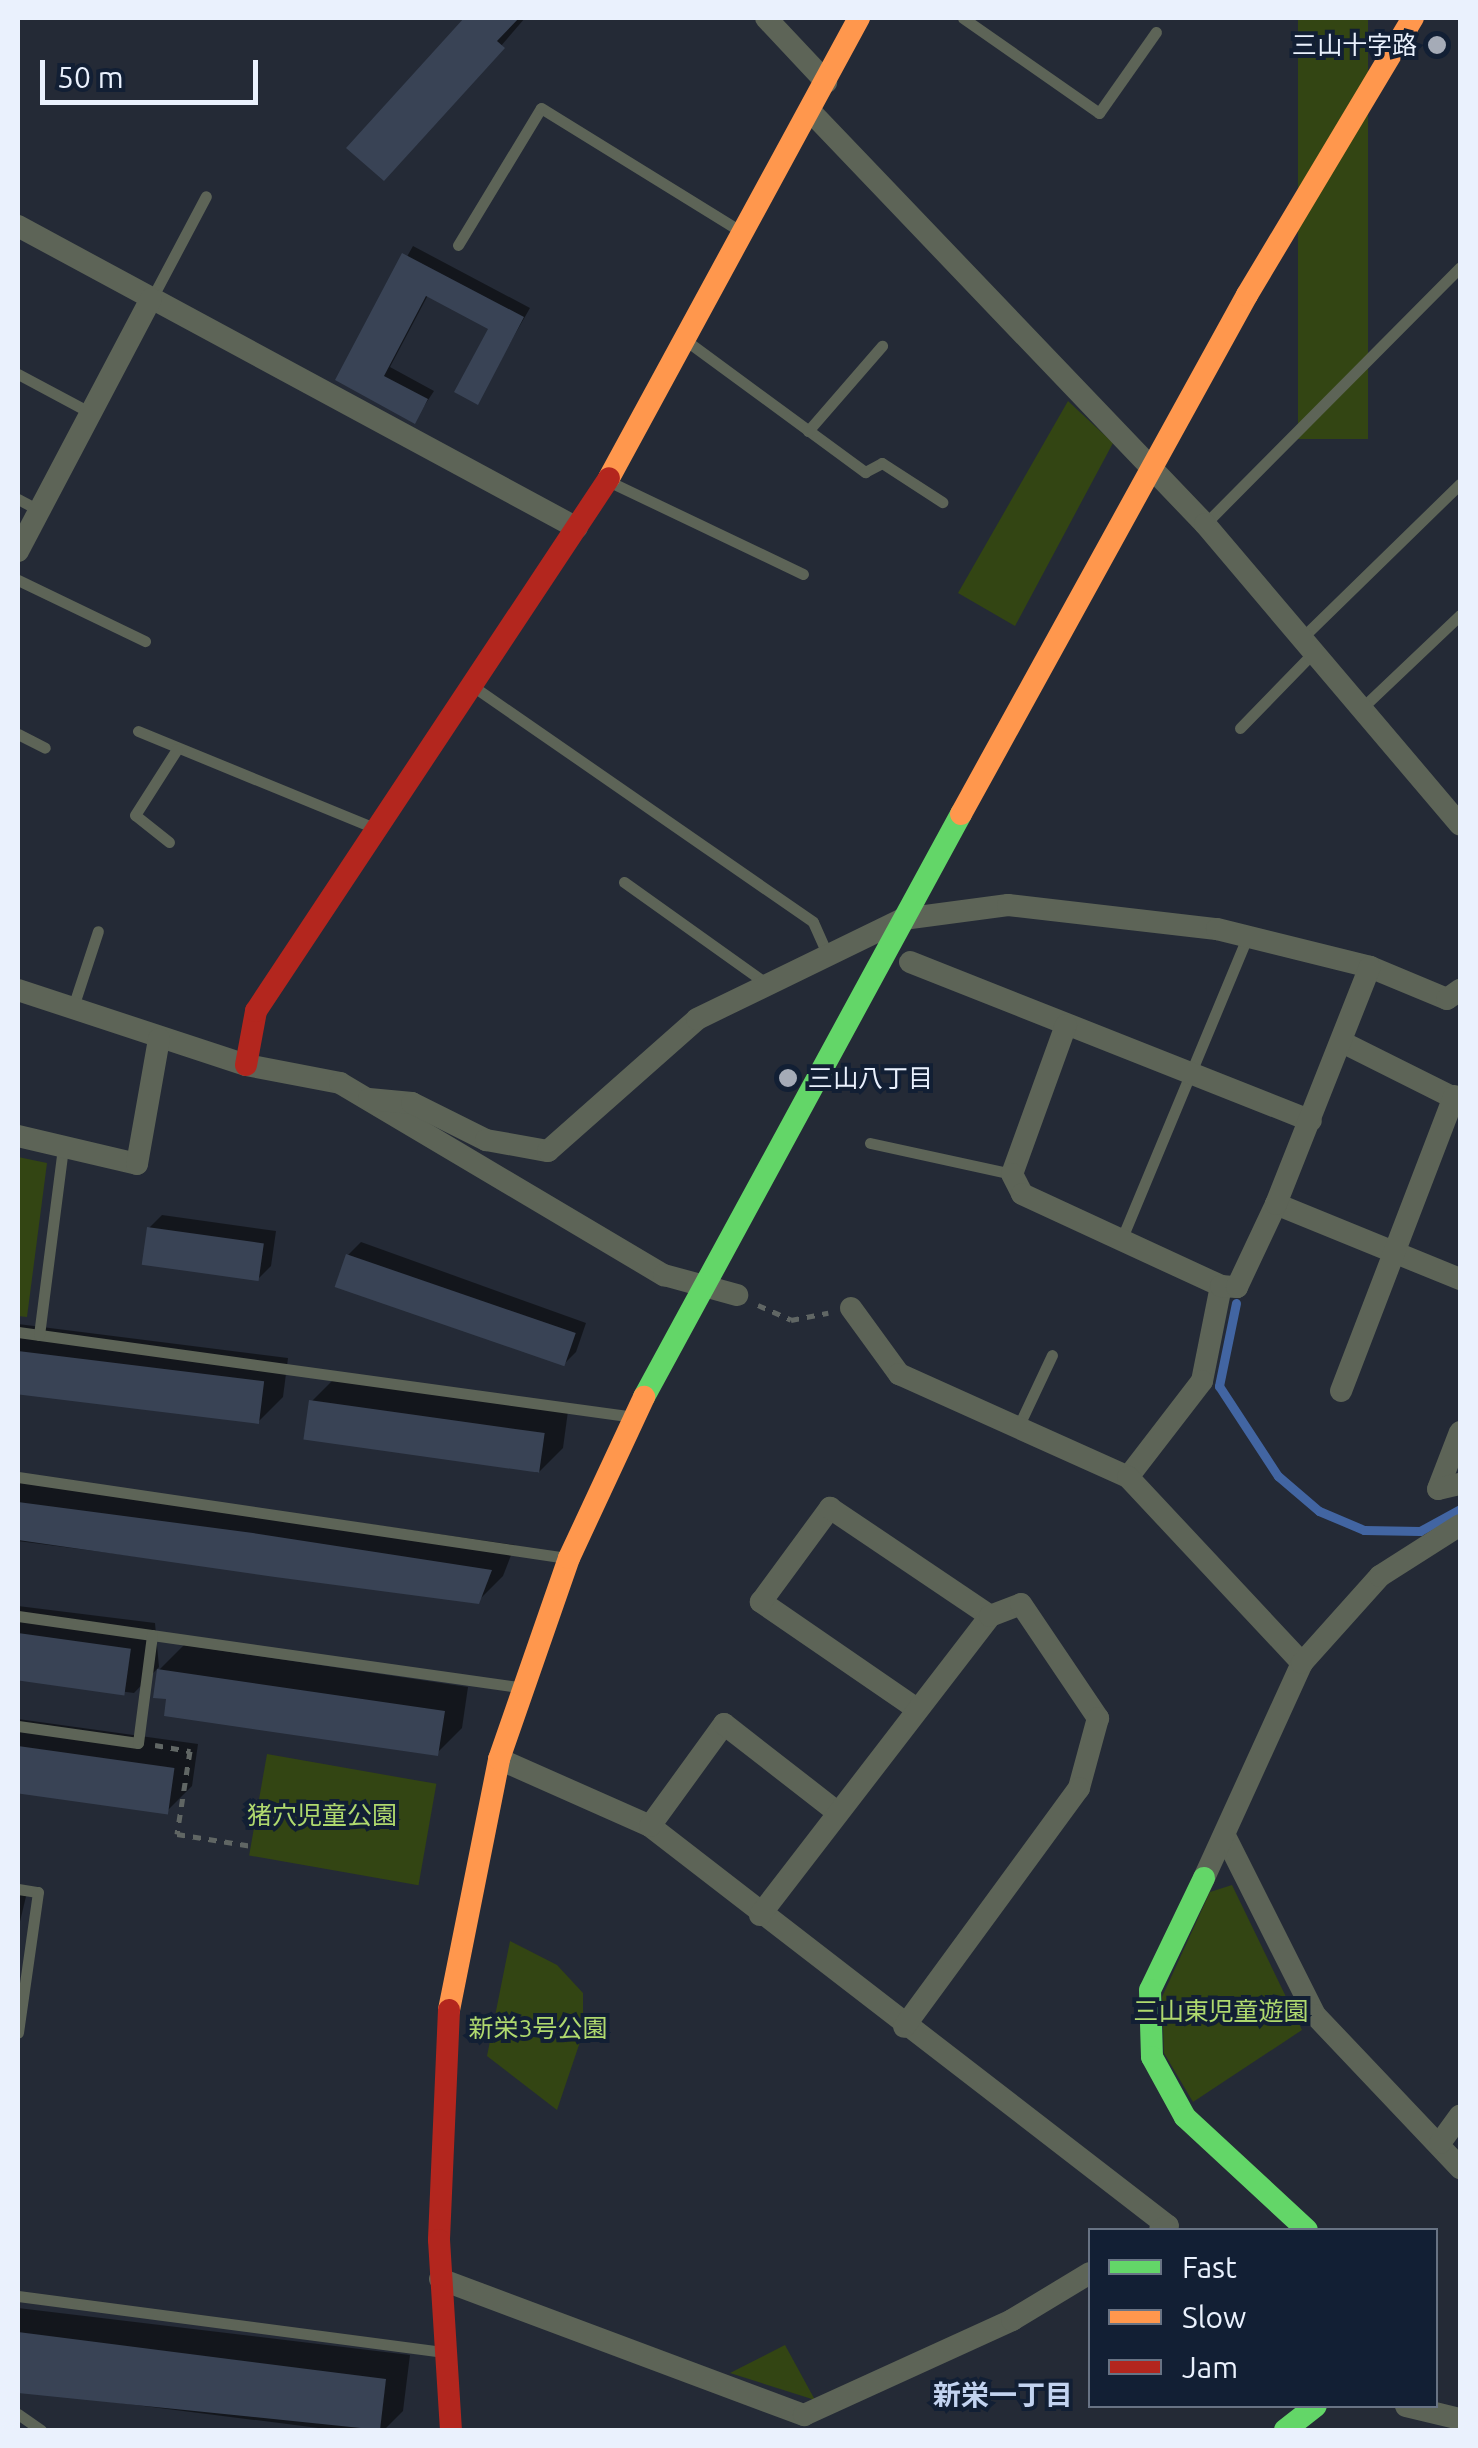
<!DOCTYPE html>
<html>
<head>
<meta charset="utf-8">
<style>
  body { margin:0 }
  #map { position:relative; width:1478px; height:2448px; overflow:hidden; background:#242a36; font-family:Ubuntu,"Noto Sans JP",sans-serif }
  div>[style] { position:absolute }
  .green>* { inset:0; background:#334513; transform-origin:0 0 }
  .shadow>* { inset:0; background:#0007 }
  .stream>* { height:9px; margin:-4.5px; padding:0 4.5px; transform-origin:4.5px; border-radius:4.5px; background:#4265a2 }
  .building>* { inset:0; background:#394355; transform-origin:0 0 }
  .path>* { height:5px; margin-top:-2.5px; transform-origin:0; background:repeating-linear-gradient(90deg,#606664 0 8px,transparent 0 16px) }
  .lane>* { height:11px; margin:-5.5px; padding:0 5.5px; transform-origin:5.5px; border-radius:5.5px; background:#5d6457 }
  .street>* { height:22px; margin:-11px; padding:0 11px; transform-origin:11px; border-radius:11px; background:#5d6457 }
  .fast>* { height:22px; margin:-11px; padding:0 11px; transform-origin:11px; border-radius:11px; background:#63d668 }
  .slow>* { height:22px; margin:-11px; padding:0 11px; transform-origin:11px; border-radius:11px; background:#ff974d }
  .jam>* { height:22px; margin:-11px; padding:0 11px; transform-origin:11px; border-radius:11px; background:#b3261e }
  .dots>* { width:28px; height:28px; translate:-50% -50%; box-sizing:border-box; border:5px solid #121f34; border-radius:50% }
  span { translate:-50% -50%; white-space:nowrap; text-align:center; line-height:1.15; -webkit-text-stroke:8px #121f34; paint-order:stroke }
  .poi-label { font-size:25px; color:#eaf1fd }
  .right { translate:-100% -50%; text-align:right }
  .left { translate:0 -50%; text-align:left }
  .park-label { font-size:25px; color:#afd96e }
  .neighbourhood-label { font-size:28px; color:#c2d3f0; font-weight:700 }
  .frame { position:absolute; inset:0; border:20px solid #eaf1fd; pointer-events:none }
  .legend { position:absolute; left:1088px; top:2228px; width:350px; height:180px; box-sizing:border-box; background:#121f34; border:2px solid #687384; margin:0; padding:12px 18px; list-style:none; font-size:30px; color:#eaf1fd }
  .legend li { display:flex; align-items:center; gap:20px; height:50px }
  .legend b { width:50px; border:2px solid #687384 }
  .scale { position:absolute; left:40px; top:60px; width:218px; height:45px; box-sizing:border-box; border:5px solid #eaf1fd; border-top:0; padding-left:12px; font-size:30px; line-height:35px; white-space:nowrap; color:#eaf1fd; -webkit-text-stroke:8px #121f34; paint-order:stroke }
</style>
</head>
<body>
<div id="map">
  <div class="green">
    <i style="left:1298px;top:18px;width:70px;height:421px"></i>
    <i style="clip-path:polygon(1068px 401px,1113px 443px,1015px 626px,958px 593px)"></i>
    <i style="clip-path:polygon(18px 1157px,47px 1163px,27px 1317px,18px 1316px)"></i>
    <i style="left:267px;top:1754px;width:172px;height:103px;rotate:10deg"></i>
    <i style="clip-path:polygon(1232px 1885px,1302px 2030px,1193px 2102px,1164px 2053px,1162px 1997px,1210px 1892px)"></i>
    <i style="clip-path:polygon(510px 1941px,557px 1965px,583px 1993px,583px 2033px,557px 2110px,487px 2056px)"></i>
    <i style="clip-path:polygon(785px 2345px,815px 2400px,730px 2373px)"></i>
  </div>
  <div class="shadow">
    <i style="clip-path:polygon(468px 18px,525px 18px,400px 163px,350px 147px)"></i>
    <i style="clip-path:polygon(413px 246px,530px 308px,477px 401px,491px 328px,428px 295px,390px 367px,434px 391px,415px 420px,338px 379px)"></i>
    <i style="clip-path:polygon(162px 1215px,276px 1231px,271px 1266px,258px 1279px,149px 1228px)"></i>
    <i style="clip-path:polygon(361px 1242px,586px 1323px,576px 1352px,563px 1365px,348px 1255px)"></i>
    <i style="clip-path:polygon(18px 1324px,288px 1358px,283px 1397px,258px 1422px,18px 1392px)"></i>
    <i style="clip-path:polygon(337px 1376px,568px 1411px,563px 1448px,538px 1473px,312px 1401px)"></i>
    <i style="clip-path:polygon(18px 1474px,515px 1545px,503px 1576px,478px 1601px,18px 1541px)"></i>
    <i style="clip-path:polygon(18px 1606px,155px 1623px,159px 1667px,134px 1693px,18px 1678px)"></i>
    <i style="clip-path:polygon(184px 1645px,468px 1687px,462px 1728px,437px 1753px,159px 1670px)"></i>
    <i style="clip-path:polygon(18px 1719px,198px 1744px,192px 1786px,167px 1811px,18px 1790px)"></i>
    <i style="clip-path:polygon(18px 1887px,28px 1888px,18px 1930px)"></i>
    <i style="clip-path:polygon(18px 2308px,410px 2355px,403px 2411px,384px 2430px,334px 2430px,18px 2390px)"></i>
  </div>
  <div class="stream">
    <i style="left:1236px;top:1303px;width:85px;rotate:101.6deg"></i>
    <i style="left:1219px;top:1386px;width:108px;rotate:56.8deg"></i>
    <i style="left:1278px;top:1476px;width:54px;rotate:40.5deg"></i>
    <i style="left:1319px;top:1511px;width:49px;rotate:22.9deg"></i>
    <i style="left:1364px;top:1530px;width:56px;rotate:1deg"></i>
    <i style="left:1420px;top:1531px;width:46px;rotate:-28.8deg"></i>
  </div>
  <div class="building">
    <i style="clip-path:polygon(464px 18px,519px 18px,497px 41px,505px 48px,384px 181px,346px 148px)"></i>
    <i style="clip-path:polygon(402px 253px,524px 317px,478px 405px,454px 392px,488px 329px,426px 296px,384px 376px,428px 399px,415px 424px,335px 380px)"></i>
    <i style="left:147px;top:1227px;width:118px;height:38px;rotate:8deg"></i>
    <i style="left:346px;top:1254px;width:243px;height:35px;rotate:19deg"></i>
    <i style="left:18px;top:1351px;width:248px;height:43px;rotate:7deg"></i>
    <i style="left:309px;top:1400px;width:238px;height:40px;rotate:8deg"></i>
    <i style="clip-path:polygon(18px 1502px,253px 1533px,492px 1570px,479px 1604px,275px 1577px,18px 1540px)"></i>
    <i style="left:18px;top:1633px;width:114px;height:47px;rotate:8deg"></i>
    <i style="clip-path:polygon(157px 1669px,445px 1711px,438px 1756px,164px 1716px,166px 1699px,153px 1698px)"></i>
    <i style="left:18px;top:1746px;width:158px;height:47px;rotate:8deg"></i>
    <i style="clip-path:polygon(18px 2332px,386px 2379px,380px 2430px,18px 2393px)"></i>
  </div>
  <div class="path">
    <i style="left:758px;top:1305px;width:36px;rotate:24deg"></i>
    <i style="left:791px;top:1320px;width:38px;rotate:-11deg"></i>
    <i style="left:155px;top:1745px;width:36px;rotate:10deg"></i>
    <i style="left:190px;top:1751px;width:84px;rotate:98.9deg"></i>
    <i style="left:177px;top:1834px;width:76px;rotate:9.1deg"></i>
  </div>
  <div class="lane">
    <i style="left:963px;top:18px;width:166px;rotate:34.9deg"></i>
    <i style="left:1099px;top:113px;width:99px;rotate:-54.9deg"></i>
    <i style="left:458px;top:245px;width:160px;rotate:-58.8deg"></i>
    <i style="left:541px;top:108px;width:236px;rotate:31.7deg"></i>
    <i style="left:152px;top:298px;width:115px;rotate:-62.1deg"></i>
    <i style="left:688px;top:342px;width:220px;rotate:36.3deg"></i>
    <i style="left:865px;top:472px;width:19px;rotate:-28deg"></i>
    <i style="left:882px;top:463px;width:72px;rotate:33deg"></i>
    <i style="left:18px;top:374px;width:83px;rotate:28.1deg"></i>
    <i style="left:808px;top:431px;width:113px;rotate:-49deg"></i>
    <i style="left:608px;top:481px;width:216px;rotate:25.5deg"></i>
    <i style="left:18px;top:499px;width:24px;rotate:28deg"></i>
    <i style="left:1205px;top:524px;width:362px;rotate:-45.2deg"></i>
    <i style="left:18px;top:580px;width:141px;rotate:25.7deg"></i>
    <i style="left:1304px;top:636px;width:218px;rotate:-44.3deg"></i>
    <i style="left:474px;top:687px;width:412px;rotate:34.7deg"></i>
    <i style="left:813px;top:922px;width:36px;rotate:66deg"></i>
    <i style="left:1363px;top:707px;width:134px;rotate:-43.5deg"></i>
    <i style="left:1240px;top:728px;width:106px;rotate:-45.8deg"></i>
    <i style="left:138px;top:731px;width:255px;rotate:22.3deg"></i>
    <i style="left:18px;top:734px;width:30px;rotate:27deg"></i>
    <i style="left:169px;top:842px;width:43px;rotate:-141.5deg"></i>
    <i style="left:135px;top:815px;width:78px;rotate:-57.5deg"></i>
    <i style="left:624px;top:882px;width:176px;rotate:35.5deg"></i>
    <i style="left:72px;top:1010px;width:83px;rotate:-71.8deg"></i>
    <i style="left:870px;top:1143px;width:145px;rotate:12.3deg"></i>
    <i style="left:1122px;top:1238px;width:325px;rotate:-67.4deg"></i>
    <i style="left:18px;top:1332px;width:615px;rotate:7.85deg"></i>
    <i style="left:39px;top:1335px;width:190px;rotate:-82.7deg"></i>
    <i style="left:1020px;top:1423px;width:75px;rotate:-64.8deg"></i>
    <i style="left:18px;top:1477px;width:555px;rotate:8.39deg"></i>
    <i style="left:18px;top:1616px;width:505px;rotate:8.08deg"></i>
    <i style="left:18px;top:1726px;width:121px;rotate:8.1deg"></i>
    <i style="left:138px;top:1743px;width:109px;rotate:-82.6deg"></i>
    <i style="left:18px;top:1889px;width:20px;rotate:9deg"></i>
    <i style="left:38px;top:1892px;width:142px;rotate:98.1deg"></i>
    <i style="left:18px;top:2296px;width:428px;rotate:7.5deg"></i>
    <i style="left:18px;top:2414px;width:28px;rotate:35deg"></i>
  </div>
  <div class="street">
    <i style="left:766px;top:18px;width:88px;rotate:46.8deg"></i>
    <i style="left:811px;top:112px;width:570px;rotate:46.28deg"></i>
    <i style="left:1205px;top:524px;width:394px;rotate:49.7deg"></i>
    <i style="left:18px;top:226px;width:635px;rotate:28.38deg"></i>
    <i style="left:18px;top:551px;width:285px;rotate:-62.2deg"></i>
    <i style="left:910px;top:962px;width:431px;rotate:21.6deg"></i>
    <i style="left:18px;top:990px;width:240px;rotate:18.2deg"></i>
    <i style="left:246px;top:1065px;width:96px;rotate:10.8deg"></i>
    <i style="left:340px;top:1083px;width:377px;rotate:30.7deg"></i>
    <i style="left:664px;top:1275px;width:76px;rotate:15.3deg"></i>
    <i style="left:1066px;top:1025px;width:158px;rotate:109.9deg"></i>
    <i style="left:1012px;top:1174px;width:22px;rotate:63deg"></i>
    <i style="left:1022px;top:1194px;width:219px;rotate:24.8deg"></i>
    <i style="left:1221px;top:1286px;width:97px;rotate:101.3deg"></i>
    <i style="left:1202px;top:1381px;width:121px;rotate:127.6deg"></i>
    <i style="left:1344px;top:1043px;width:130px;rotate:26.6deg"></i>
    <i style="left:369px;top:1099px;width:43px;rotate:5.3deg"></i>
    <i style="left:412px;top:1103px;width:83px;rotate:26.6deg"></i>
    <i style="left:486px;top:1140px;width:63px;rotate:10.1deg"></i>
    <i style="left:548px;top:1151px;width:199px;rotate:-41.5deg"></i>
    <i style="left:697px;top:1019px;width:229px;rotate:-25.9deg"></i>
    <i style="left:903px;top:919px;width:106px;rotate:-7.6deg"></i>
    <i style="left:1008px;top:905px;width:210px;rotate:6.6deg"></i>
    <i style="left:1217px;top:929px;width:158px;rotate:13.9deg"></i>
    <i style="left:1370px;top:967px;width:83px;rotate:22.6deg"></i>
    <i style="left:1447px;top:999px;width:16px;rotate:-35deg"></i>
    <i style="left:18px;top:1136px;width:122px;rotate:13.2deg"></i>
    <i style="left:137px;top:1164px;width:127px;rotate:-80deg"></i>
    <i style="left:1276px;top:1204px;width:199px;rotate:22.2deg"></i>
    <i style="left:1221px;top:1286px;width:16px;rotate:4deg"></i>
    <i style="left:1237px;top:1287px;width:92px;rotate:-64.8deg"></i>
    <i style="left:1276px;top:1204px;width:255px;rotate:-68.4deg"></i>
    <i style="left:851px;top:1308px;width:82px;rotate:54deg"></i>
    <i style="left:899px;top:1374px;width:251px;rotate:24.2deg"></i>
    <i style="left:1128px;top:1477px;width:255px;rotate:46.9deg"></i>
    <i style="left:1341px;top:1391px;width:316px;rotate:-69deg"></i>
    <i style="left:1460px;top:1432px;width:61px;rotate:111.1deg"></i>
    <i style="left:1438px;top:1489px;width:23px;rotate:-13deg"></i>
    <i style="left:914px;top:1707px;width:186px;rotate:-145.5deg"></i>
    <i style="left:761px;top:1602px;width:117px;rotate:-53.7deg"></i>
    <i style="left:830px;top:1508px;width:193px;rotate:34deg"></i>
    <i style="left:499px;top:1759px;width:165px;rotate:23.9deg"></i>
    <i style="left:650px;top:1826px;width:654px;rotate:37.68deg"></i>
    <i style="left:1168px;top:2226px;width:9px;rotate:153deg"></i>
    <i style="left:650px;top:1826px;width:126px;rotate:-54deg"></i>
    <i style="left:724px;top:1724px;width:143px;rotate:37.9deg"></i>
    <i style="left:1226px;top:1838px;width:198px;rotate:63.3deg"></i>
    <i style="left:1315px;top:2015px;width:211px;rotate:46.5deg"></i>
    <i style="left:1204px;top:1878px;width:236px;rotate:-65.5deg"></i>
    <i style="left:1302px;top:1663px;width:117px;rotate:-48.1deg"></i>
    <i style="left:1380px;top:1576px;width:95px;rotate:-32.5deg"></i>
    <i style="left:760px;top:1915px;width:377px;rotate:-52.4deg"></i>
    <i style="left:990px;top:1616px;width:33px;rotate:-21deg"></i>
    <i style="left:1021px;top:1604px;width:138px;rotate:56deg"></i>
    <i style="left:1098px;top:1718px;width:73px;rotate:105.2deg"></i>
    <i style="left:1079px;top:1788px;width:296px;rotate:126.2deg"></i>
    <i style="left:1440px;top:2143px;width:34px;rotate:-54deg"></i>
    <i style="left:440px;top:2279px;width:389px;rotate:20.5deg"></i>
    <i style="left:804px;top:2415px;width:229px;rotate:-24.5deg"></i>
    <i style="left:1012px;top:2320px;width:91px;rotate:-31.1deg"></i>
    <i style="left:1406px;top:2406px;width:56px;rotate:13.5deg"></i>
  </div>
  <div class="fast">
    <i style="left:644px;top:1397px;width:664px;rotate:-61.47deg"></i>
    <i style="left:1204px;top:1878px;width:124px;rotate:115.7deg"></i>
    <i style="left:1150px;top:1990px;width:67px;rotate:88.3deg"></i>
    <i style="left:1152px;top:2057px;width:68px;rotate:61.2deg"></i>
    <i style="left:1185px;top:2117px;width:166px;rotate:42.8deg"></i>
    <i style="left:1285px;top:2430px;width:39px;rotate:-38deg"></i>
  </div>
  <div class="slow">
    <i style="left:609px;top:478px;width:524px;rotate:-61.48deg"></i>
    <i style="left:961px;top:814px;width:593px;rotate:-61.14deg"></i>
    <i style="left:1247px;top:295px;width:323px;rotate:-59.1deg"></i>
    <i style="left:449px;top:2010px;width:256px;rotate:-78.7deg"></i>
    <i style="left:499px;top:1759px;width:213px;rotate:-70.8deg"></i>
    <i style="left:569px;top:1558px;width:178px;rotate:-65deg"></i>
  </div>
  <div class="jam">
    <i style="left:246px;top:1065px;width:55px;rotate:-79.5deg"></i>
    <i style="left:256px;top:1011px;width:639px;rotate:-56.48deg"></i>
    <i style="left:449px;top:2010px;width:230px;rotate:92.5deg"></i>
    <i style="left:439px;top:2240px;width:190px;rotate:86.4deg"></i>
  </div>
  <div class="dots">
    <i style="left:1437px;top:45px;background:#a5abb7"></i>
    <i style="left:788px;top:1078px;background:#a5abb7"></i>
  </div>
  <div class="poi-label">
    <span class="right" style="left:1417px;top:45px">三山十字路</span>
    <span class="left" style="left:808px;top:1078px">三山八丁目</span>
  </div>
  <div class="park-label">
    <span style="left:322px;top:1815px">猪穴児童公園</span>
    <span style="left:1221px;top:2011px">三山東児童遊園</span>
    <span style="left:538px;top:2028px">新栄3号公園</span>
  </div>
  <div class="neighbourhood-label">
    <span style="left:1003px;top:2395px">新栄一丁目</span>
  </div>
  <div class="frame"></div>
  <ul class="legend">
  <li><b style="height:12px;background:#63d668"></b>Fast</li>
  <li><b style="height:12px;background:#ff974d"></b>Slow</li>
  <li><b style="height:12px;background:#b3261e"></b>Jam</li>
  </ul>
  <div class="scale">50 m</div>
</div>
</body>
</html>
